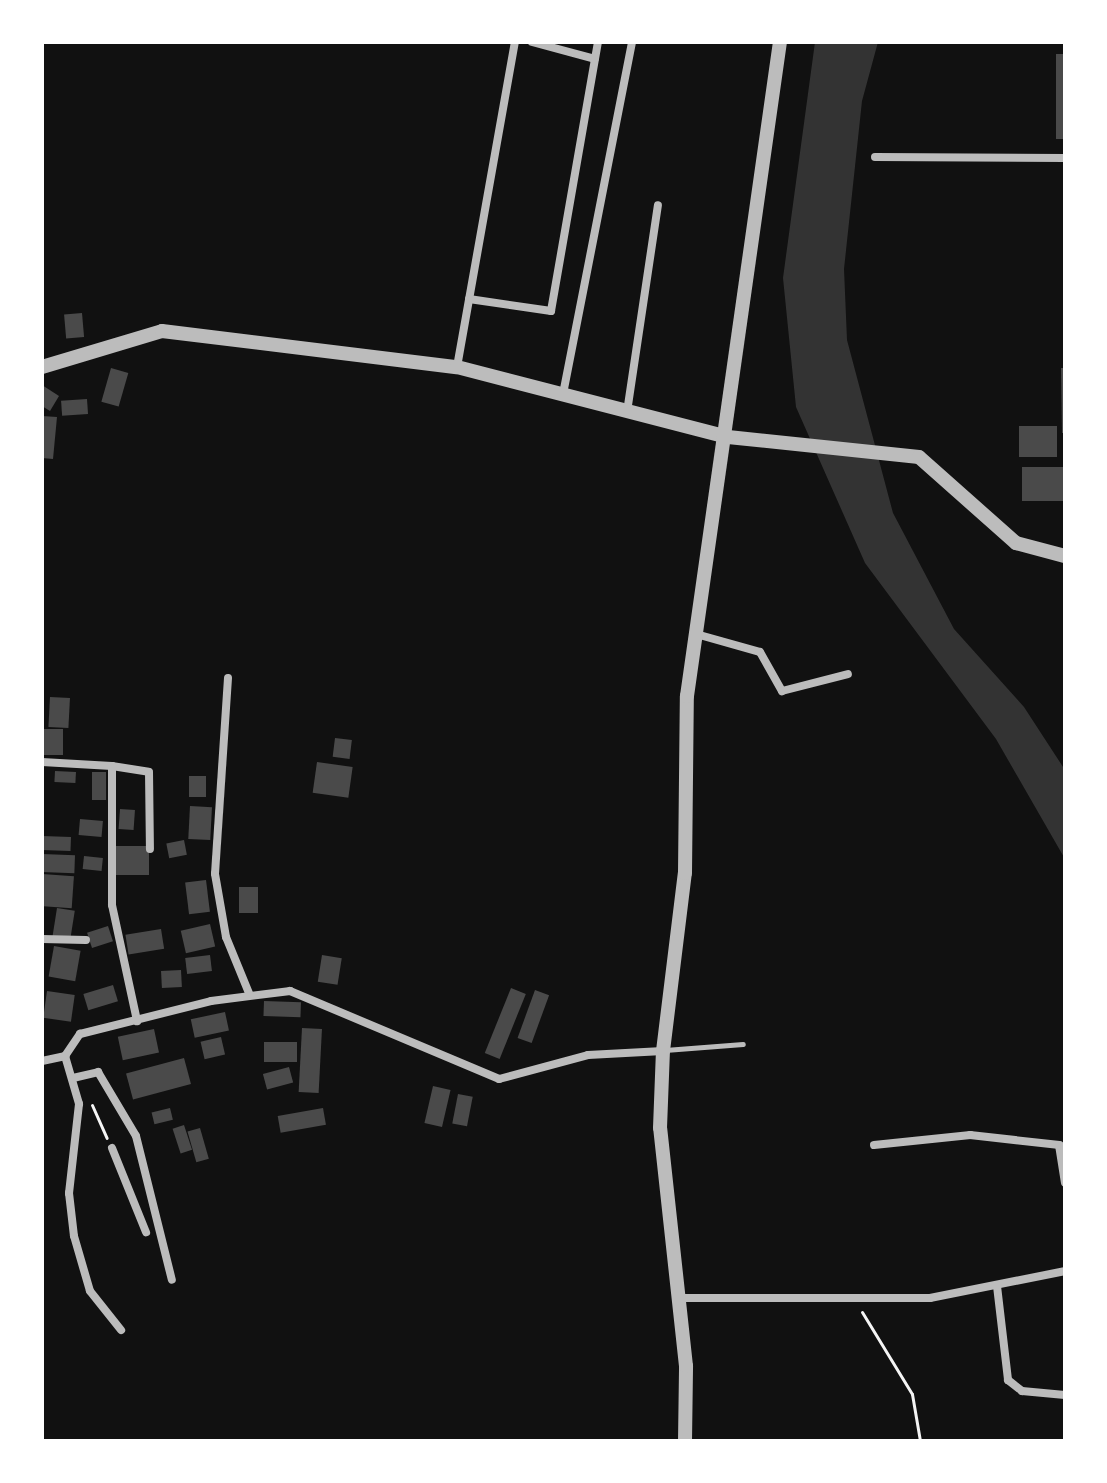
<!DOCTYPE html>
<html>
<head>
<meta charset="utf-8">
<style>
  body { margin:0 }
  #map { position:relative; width:1107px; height:1483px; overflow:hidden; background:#111; font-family:"Golos Text",sans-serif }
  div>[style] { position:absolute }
  .water>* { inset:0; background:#333 }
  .building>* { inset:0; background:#4a4a4a; transform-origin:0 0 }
  .path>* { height:3px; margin:-1.5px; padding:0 1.5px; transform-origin:1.5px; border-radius:1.5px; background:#f5f5f5 }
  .service>* { height:5px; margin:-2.5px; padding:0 2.5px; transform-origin:2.5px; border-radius:2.5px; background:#bcbcbc }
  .minor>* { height:8px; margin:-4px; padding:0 4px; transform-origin:4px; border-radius:4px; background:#bcbcbc }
  .tertiary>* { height:14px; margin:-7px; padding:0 7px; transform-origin:7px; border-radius:7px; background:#bcbcbc }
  span { translate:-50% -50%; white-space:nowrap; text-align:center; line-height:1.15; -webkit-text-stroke:8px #fff; paint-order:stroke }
  .frame { position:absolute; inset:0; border:44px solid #fff; pointer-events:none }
</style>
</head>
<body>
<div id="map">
  <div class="water">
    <i style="clip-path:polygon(815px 42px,878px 42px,862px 101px,844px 269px,847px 340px,893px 513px,954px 629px,1024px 707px,1065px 770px,1065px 859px,996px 739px,865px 563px,796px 407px,783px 278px)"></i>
  </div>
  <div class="building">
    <i style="left:1056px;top:54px;width:9px;height:85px"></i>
    <i style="left:82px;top:313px;width:24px;height:18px;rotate:85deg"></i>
    <i style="left:111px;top:368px;width:18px;height:35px;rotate:16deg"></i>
    <i style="clip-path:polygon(1061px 368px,1065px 368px,1065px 433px,1062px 433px)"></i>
    <i style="clip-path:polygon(42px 385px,59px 396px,50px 411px,42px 406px)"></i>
    <i style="left:87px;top:399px;width:15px;height:26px;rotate:86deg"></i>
    <i style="clip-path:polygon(42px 416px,57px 417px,53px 459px,42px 458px)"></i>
    <i style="left:1019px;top:426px;width:38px;height:31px"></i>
    <i style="left:1065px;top:467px;width:34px;height:43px;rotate:90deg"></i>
    <i style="left:50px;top:697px;width:20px;height:30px;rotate:3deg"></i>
    <i style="left:44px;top:729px;width:19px;height:26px"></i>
    <i style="left:335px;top:738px;width:17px;height:19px;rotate:7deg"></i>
    <i style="left:317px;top:762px;width:36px;height:31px;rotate:8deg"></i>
    <i style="left:55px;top:771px;width:21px;height:11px;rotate:3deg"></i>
    <i style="left:92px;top:772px;width:14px;height:28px"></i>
    <i style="left:189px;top:776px;width:17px;height:21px"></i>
    <i style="left:190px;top:806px;width:22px;height:33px;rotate:3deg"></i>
    <i style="left:120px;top:809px;width:15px;height:20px;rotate:4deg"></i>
    <i style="left:80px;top:819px;width:23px;height:16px;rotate:5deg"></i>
    <i style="left:42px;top:836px;width:29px;height:14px;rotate:2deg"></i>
    <i style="left:184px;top:840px;width:15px;height:18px;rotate:79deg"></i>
    <i style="left:115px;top:846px;width:34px;height:29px"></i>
    <i style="left:42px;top:854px;width:33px;height:18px;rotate:2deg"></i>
    <i style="left:84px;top:856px;width:19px;height:13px;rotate:6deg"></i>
    <i style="left:42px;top:874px;width:32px;height:32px;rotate:4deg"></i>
    <i style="left:206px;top:880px;width:32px;height:21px;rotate:83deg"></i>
    <i style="left:258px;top:887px;width:26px;height:19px;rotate:90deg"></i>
    <i style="left:57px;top:908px;width:18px;height:29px;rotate:9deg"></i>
    <i style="left:210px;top:924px;width:23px;height:30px;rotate:77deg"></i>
    <i style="left:108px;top:926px;width:16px;height:22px;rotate:72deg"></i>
    <i style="left:161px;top:929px;width:20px;height:36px;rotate:81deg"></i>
    <i style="left:54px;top:946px;width:27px;height:31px;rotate:10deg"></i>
    <i style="left:210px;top:955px;width:16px;height:25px;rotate:83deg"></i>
    <i style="left:322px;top:955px;width:20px;height:27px;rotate:9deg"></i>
    <i style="left:181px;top:970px;width:17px;height:20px;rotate:87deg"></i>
    <i style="left:113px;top:985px;width:17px;height:31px;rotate:73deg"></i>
    <i style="left:511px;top:988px;width:16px;height:70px;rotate:22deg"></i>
    <i style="left:535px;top:990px;width:15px;height:51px;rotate:20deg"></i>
    <i style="left:47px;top:991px;width:28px;height:27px;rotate:8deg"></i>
    <i style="left:264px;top:1001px;width:37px;height:15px;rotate:2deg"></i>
    <i style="left:225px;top:1012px;width:19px;height:35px;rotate:78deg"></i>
    <i style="left:302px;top:1028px;width:20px;height:64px;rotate:3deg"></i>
    <i style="left:154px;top:1029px;width:24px;height:37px;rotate:78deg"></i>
    <i style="left:221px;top:1037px;width:18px;height:21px;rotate:77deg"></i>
    <i style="left:297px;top:1042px;width:20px;height:33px;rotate:90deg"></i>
    <i style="left:184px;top:1058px;width:27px;height:60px;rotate:75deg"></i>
    <i style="left:289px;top:1067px;width:16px;height:27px;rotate:75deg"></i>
    <i style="left:433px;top:1086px;width:18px;height:38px;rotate:13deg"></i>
    <i style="left:458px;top:1094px;width:15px;height:30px;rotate:11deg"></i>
    <i style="left:170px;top:1108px;width:12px;height:19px;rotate:76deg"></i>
    <i style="left:323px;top:1108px;width:17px;height:46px;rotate:80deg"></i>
    <i style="left:184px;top:1125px;width:26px;height:12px;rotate:72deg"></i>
    <i style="left:200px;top:1128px;width:32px;height:13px;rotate:74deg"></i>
  </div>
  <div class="path">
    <i style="left:92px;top:1105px;width:36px;rotate:66deg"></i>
    <i style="left:862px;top:1312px;width:96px;rotate:58.6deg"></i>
    <i style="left:912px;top:1394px;width:48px;rotate:80.3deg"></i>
  </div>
  <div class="service">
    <i style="left:665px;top:1050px;width:78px;rotate:-4.4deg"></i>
  </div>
  <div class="minor">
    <i style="left:532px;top:42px;width:65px;rotate:15.1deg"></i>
    <i style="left:875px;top:157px;width:190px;rotate:0.3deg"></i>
    <i style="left:469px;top:299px;width:83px;rotate:8.3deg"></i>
    <i style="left:551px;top:311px;width:273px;rotate:-80.1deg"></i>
    <i style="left:457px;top:367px;width:330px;rotate:-79.9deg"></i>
    <i style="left:563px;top:394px;width:359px;rotate:-78.9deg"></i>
    <i style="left:627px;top:412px;width:209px;rotate:-81.5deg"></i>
    <i style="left:696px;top:634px;width:66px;rotate:15.7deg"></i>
    <i style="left:760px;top:652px;width:45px;rotate:60.6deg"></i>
    <i style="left:782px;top:691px;width:68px;rotate:-14.4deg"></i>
    <i style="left:228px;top:678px;width:196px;rotate:93.8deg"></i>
    <i style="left:215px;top:874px;width:64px;rotate:80.1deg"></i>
    <i style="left:226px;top:937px;width:61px;rotate:67.7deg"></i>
    <i style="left:42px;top:762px;width:70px;rotate:3.3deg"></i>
    <i style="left:112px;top:766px;width:139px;rotate:90deg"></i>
    <i style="left:112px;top:905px;width:119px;rotate:77.8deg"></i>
    <i style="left:112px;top:766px;width:37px;rotate:9deg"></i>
    <i style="left:149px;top:772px;width:77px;rotate:89.3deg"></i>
    <i style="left:42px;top:939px;width:44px;rotate:1.3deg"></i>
    <i style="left:65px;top:1056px;width:50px;rotate:73.7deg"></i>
    <i style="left:79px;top:1104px;width:90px;rotate:96.4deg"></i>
    <i style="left:69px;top:1193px;width:43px;rotate:83.4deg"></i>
    <i style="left:74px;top:1236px;width:57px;rotate:73.8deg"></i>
    <i style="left:90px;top:1291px;width:50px;rotate:51.5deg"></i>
    <i style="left:42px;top:1061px;width:24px;rotate:-12deg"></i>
    <i style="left:65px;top:1056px;width:27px;rotate:-56deg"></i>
    <i style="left:80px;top:1034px;width:135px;rotate:-14.1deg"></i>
    <i style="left:211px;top:1001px;width:80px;rotate:-7.2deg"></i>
    <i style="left:290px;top:991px;width:227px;rotate:22.8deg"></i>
    <i style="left:499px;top:1079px;width:92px;rotate:-15.1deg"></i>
    <i style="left:588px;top:1055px;width:75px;rotate:-3.1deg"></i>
    <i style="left:73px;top:1078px;width:26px;rotate:-13deg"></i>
    <i style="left:98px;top:1072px;width:74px;rotate:59.3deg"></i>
    <i style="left:136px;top:1136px;width:148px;rotate:76deg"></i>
    <i style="left:874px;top:1145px;width:97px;rotate:-5.9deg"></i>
    <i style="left:970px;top:1135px;width:90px;rotate:6.4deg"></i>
    <i style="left:1059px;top:1145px;width:38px;rotate:81deg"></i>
    <i style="left:112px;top:1148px;width:91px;rotate:68deg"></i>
    <i style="left:997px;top:1286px;width:95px;rotate:83.3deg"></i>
    <i style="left:1008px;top:1380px;width:18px;rotate:38deg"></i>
    <i style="left:1022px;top:1391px;width:43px;rotate:5.3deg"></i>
    <i style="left:678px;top:1298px;width:252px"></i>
    <i style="left:930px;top:1298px;width:138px;rotate:-11.3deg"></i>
  </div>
  <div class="tertiary">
    <i style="left:42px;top:367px;width:125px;rotate:-16.7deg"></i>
    <i style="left:162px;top:331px;width:297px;rotate:7deg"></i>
    <i style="left:457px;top:367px;width:280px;rotate:14.5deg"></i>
    <i style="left:728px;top:437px;width:192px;rotate:6deg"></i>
    <i style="left:919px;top:457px;width:130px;rotate:41.6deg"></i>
    <i style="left:1016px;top:543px;width:51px;rotate:14.9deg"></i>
    <i style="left:685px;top:1441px;width:75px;rotate:-89.2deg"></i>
    <i style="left:686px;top:1366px;width:239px;rotate:-96.2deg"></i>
    <i style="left:660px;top:1128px;width:77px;rotate:-87.8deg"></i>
    <i style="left:663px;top:1051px;width:179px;rotate:-83deg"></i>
    <i style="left:685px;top:873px;width:177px;rotate:-89.4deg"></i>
    <i style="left:687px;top:696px;width:661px;rotate:-81.91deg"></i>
  </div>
  <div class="frame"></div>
</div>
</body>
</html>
